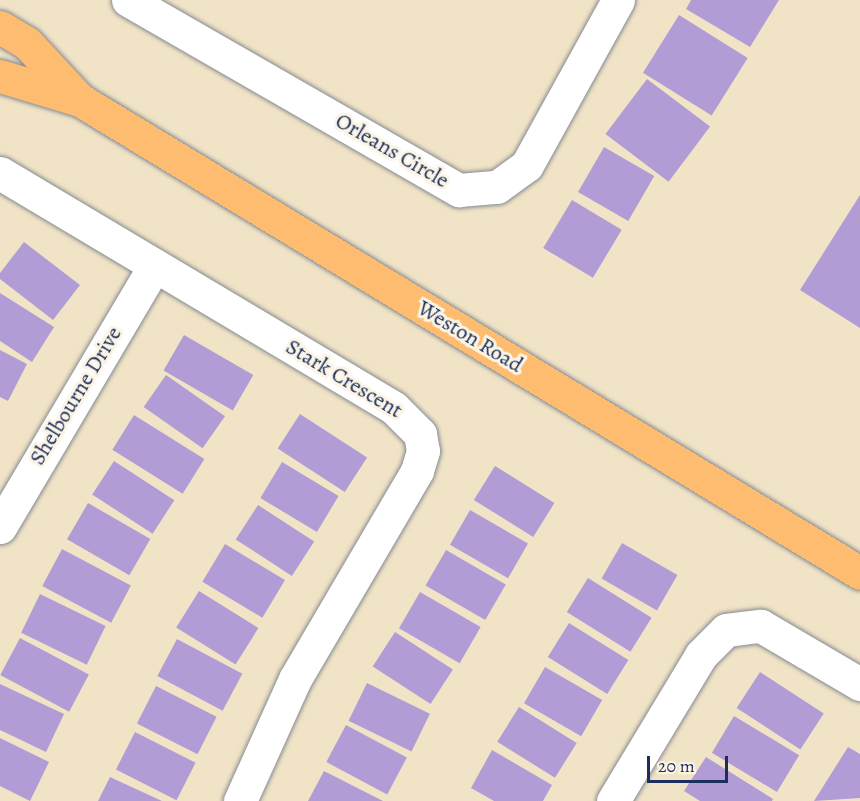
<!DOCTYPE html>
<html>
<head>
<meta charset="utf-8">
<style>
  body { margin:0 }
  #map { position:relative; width:860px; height:801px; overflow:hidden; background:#f1e4c6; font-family:Alegreya,serif }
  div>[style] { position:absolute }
  .building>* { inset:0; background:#b29cd5; transform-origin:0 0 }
  .roads { filter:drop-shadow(0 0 2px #868a92) drop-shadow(0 0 2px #868a92) }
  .minor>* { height:33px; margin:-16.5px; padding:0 16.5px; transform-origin:16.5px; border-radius:16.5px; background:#fff }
  .major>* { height:33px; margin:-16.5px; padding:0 16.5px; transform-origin:16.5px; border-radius:16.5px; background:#febc70 }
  span { translate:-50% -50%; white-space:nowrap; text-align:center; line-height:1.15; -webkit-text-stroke:6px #fcf5e5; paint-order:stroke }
  .street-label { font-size:22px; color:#1b2f5e }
  .scale { position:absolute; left:647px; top:756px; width:81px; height:27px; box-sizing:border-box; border:3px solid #1b2f5e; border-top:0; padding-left:8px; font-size:18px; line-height:21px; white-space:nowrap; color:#1b2f5e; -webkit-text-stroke:4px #fcf5e5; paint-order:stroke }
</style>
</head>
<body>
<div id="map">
  <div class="building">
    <i style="clip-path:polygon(691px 0,779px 0,750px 47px,686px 9px)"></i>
    <i style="left:679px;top:15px;width:81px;height:68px;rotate:32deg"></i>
    <i style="left:647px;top:79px;width:79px;height:69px;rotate:37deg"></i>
    <i style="left:604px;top:147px;width:58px;height:52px;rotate:30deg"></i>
    <i style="clip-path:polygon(860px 195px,860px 328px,800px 290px)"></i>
    <i style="left:572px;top:200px;width:58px;height:56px;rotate:31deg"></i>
    <i style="clip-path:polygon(24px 242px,80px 285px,53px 320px,0 279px,0 273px)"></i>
    <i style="clip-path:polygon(0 293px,54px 327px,32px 362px,0 341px)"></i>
    <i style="left:184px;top:335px;width:80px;height:41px;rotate:30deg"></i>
    <i style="clip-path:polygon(0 350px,27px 364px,8px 401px,0 397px)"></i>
    <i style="left:166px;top:375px;width:72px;height:39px;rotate:35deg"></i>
    <i style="left:300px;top:414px;width:80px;height:41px;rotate:33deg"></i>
    <i style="left:134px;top:415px;width:83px;height:41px;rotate:32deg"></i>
    <i style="left:114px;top:461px;width:72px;height:40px;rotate:33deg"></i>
    <i style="left:282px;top:462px;width:66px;height:42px;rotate:31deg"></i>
    <i style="left:495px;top:466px;width:70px;height:40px;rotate:32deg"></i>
    <i style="left:88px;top:503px;width:72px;height:42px;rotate:30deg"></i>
    <i style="left:258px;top:505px;width:67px;height:41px;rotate:33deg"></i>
    <i style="left:470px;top:510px;width:67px;height:40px;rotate:30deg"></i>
    <i style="left:622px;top:543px;width:64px;height:41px;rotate:30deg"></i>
    <i style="left:225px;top:544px;width:70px;height:44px;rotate:31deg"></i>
    <i style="left:62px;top:549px;width:78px;height:42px;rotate:28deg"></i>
    <i style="left:446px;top:550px;width:69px;height:41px;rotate:30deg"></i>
    <i style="left:588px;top:578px;width:75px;height:40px;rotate:32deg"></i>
    <i style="left:199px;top:591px;width:70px;height:43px;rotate:32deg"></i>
    <i style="left:420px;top:592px;width:70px;height:42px;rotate:30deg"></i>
    <i style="left:40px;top:594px;width:73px;height:43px;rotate:26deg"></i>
    <i style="left:569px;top:623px;width:70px;height:40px;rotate:32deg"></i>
    <i style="left:395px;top:632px;width:69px;height:41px;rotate:33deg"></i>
    <i style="left:20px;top:638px;width:78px;height:42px;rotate:28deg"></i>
    <i style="left:177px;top:639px;width:74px;height:42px;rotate:28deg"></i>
    <i style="left:545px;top:667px;width:66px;height:42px;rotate:30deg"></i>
    <i style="left:760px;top:672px;width:76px;height:43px;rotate:33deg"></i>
    <i style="left:367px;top:683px;width:70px;height:42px;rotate:26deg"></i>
    <i style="clip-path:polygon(0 684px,64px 714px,46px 752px,0 730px)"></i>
    <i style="left:156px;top:686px;width:68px;height:42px;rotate:27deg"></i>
    <i style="left:519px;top:707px;width:68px;height:41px;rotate:32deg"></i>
    <i style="left:734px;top:716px;width:76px;height:43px;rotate:31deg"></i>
    <i style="left:346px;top:725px;width:69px;height:42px;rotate:28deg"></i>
    <i style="left:135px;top:732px;width:68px;height:42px;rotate:27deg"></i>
    <i style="clip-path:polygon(0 738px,49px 762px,30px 801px,0 786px)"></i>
    <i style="clip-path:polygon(848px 747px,860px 754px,860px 798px,814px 801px)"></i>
    <i style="clip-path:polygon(492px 750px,552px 785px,543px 801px,494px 801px,471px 788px)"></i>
    <i style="clip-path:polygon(706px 757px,773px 799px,772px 801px,700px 801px,684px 791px)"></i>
    <i style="clip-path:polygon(324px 771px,383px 801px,308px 801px)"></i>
    <i style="clip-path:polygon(110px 777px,162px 801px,98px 801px)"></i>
  </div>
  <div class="roads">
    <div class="minor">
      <i style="left:128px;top:0;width:382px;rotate:29.9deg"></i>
      <i style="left:459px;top:190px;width:38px;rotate:-5deg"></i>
      <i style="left:497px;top:187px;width:37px;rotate:-36deg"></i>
      <i style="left:527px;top:165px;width:188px;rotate:-61.1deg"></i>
      <i style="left:0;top:173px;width:459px;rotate:30.8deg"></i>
      <i style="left:394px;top:408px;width:37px;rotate:45deg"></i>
      <i style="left:420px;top:434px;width:17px;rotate:80deg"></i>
      <i style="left:423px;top:451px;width:21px;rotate:107deg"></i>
      <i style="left:417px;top:471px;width:241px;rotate:120.4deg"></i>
      <i style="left:295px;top:679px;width:134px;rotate:114.3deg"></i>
      <i style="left:0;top:527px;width:304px;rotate:-59.4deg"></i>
      <i style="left:613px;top:801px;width:170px;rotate:-58.9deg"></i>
      <i style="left:701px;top:655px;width:35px;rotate:-45deg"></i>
      <i style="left:726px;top:630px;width:35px;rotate:-7deg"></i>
      <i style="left:761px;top:626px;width:115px;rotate:30.4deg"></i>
    </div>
    <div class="major">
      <i style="left:0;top:27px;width:31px;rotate:31deg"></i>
      <i style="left:27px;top:43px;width:78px;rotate:47.1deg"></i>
      <i style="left:0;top:76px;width:84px;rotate:16.7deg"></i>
      <i style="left:80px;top:100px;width:912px;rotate:31.23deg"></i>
    </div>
  </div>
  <div class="street-label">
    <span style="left:392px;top:151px;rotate:30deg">Orleans Circle</span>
    <span style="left:470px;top:337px;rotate:31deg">Weston Road</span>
    <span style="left:344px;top:379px;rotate:31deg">Stark Crescent</span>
    <span style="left:76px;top:396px;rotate:-59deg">Shelbourne Drive</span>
  </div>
  <div class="scale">20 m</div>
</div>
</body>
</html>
